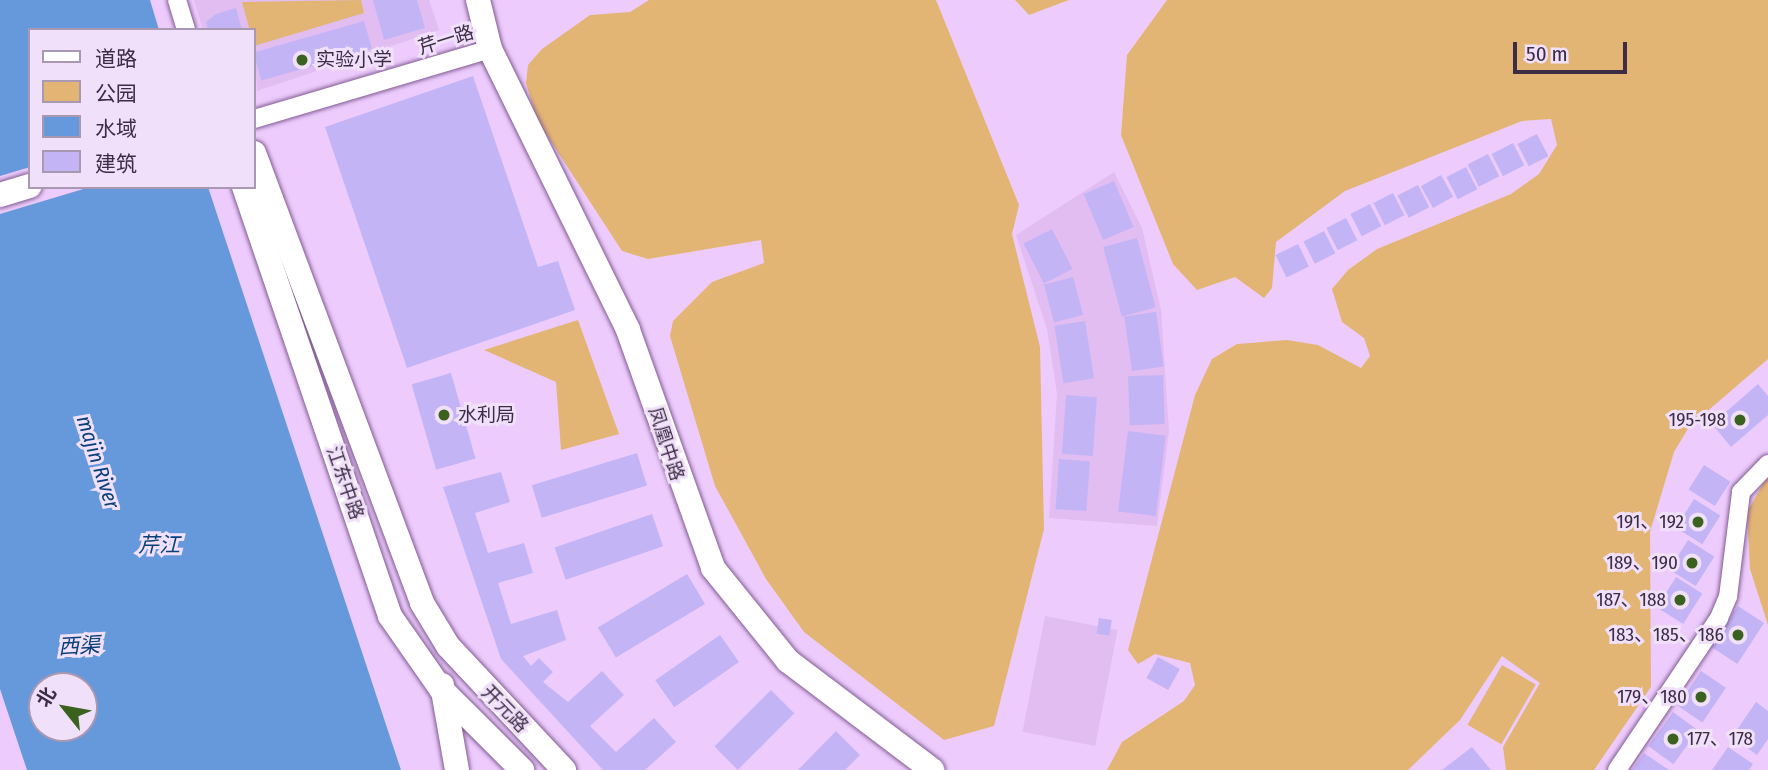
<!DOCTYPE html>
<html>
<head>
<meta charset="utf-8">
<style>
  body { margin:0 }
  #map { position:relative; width:1768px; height:770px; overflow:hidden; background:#edccfd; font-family:"Fira Sans Condensed","Noto Sans SC",sans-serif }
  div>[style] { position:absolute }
  .built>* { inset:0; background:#e1bdf2; transform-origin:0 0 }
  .green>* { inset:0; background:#e3b574; transform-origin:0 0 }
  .water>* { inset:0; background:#6599db }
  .pier>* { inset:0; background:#edccfd }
  .building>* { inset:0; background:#c3b4f6; transform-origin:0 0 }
  .roads { filter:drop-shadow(0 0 2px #815b93) drop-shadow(0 0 2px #815b93) }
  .street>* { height:18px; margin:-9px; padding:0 9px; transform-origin:9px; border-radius:9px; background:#fff }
  .secondary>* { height:24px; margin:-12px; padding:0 12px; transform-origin:12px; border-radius:12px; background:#fff }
  .dots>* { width:19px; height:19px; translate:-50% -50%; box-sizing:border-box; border:4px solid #f1e0f9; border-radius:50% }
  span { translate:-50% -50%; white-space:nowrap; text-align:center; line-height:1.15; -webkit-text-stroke:6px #f1e0f9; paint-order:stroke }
  .street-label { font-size:19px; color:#3c2c44 }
  .poi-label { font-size:19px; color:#3c2c44 }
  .left { translate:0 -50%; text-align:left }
  .right { translate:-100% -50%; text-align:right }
  .water-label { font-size:21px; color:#07407b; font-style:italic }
  .legend { position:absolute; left:28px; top:28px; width:228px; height:161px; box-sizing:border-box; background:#f1e0f9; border:2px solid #a998b1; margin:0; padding:9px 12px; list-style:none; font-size:21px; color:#3c2c44 }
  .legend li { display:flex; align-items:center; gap:14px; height:35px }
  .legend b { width:35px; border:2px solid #a998b1 }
  .north { position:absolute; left:28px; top:672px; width:70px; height:70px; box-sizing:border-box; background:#f1e0f9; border:2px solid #a998b1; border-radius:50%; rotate:301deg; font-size:19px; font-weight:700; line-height:28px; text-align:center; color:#3c2c44 }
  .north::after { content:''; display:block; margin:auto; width:24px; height:32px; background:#3a621e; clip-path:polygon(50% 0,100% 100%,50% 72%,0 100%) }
  .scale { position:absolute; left:1513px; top:42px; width:114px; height:32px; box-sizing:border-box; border:4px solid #3c2c44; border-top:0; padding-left:9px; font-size:21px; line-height:24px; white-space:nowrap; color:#3c2c44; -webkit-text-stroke:5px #f1e0f9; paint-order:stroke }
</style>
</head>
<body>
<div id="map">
  <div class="built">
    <i style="clip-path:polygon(194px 0,429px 0,439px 30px,257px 91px,254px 30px,203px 30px)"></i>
    <i style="clip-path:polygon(1114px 172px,1142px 228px,1161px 310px,1169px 431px,1157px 526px,1049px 518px,1057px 394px,1047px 329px,1016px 235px)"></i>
    <i style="left:1045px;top:616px;width:74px;height:118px;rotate:11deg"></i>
  </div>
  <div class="green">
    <i style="clip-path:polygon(361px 0,364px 13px,254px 46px,242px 2px)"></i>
    <i style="clip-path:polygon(649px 0,936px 0,1019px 205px,1012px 234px,1040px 347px,1044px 529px,994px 726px,944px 740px,804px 632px,766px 579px,715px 486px,670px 336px,673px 321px,712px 282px,764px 263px,761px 240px,648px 259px,622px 251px,537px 120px,526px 83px,528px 65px,542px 49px,590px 15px,630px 12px)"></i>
    <i style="clip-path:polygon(1015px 0,1069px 0,1029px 15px)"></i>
    <i style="clip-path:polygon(1167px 0,1768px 0,1768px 359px,1689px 427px,1674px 452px,1650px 532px,1651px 687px,1594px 770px,1506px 770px,1503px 747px,1540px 683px,1502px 656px,1460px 720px,1408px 770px,1107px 770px,1122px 742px,1184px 701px,1195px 685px,1190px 663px,1155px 654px,1138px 664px,1128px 650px,1195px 395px,1212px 359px,1237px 344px,1287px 340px,1318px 345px,1361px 368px,1370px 356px,1364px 338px,1342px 322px,1332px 289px,1348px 270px,1377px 249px,1511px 194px,1539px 174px,1557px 145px,1551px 119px,1522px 121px,1345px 191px,1276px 242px,1272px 288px,1264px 298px,1235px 277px,1197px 290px,1173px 264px,1121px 135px,1127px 55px)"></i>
    <i style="clip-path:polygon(578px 320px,619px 434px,561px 450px,556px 382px,484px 350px)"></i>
    <i style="clip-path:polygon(1768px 475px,1768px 625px,1750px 569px,1747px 512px)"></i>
    <i style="left:1502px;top:665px;width:39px;height:69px;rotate:30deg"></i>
  </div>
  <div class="water">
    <i style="clip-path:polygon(evenodd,0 0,150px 0,159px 30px,30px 30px,30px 187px,208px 187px,401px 770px,27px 770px,0 689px,0 0,42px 686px,84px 686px,84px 728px,42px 728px,42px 686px)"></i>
  </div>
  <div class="pier">
    <i style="clip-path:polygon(30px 167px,30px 187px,90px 187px,0 214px,0 176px)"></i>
  </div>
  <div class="building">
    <i style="clip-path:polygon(373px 0,417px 0,425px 28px,384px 40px)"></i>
    <i style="clip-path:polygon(236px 8px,242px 30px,208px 30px,206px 22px,216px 14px)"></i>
    <i style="left:364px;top:21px;width:29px;height:115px;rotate:74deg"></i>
    <i style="clip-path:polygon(473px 76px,538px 267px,558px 261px,575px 310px,407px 368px,325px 127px)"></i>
    <i style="left:1537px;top:134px;width:25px;height:22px;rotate:63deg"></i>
    <i style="left:1513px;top:143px;width:25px;height:24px;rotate:63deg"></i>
    <i style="left:1488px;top:154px;width:25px;height:23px;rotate:63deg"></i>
    <i style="left:1466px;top:167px;width:25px;height:22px;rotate:63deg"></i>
    <i style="left:1441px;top:175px;width:25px;height:23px;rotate:61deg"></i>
    <i style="left:1114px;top:181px;width:50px;height:33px;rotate:67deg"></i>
    <i style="left:1418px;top:185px;width:25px;height:23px;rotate:63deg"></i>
    <i style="left:1393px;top:193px;width:25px;height:22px;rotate:63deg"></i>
    <i style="left:1370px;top:204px;width:25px;height:22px;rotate:63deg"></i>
    <i style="left:1346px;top:218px;width:25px;height:22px;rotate:63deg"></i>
    <i style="left:1052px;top:229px;width:45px;height:32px;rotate:63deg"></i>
    <i style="left:1324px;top:231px;width:25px;height:23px;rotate:63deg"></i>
    <i style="left:1137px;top:238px;width:72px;height:35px;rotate:75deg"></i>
    <i style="left:1298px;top:244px;width:25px;height:25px;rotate:64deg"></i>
    <i style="left:1073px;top:277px;width:39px;height:30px;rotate:75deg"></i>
    <i style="left:1156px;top:312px;width:55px;height:32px;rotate:82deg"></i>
    <i style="left:1085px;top:321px;width:58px;height:31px;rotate:81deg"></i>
    <i style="left:451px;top:373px;width:89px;height:41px;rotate:74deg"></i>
    <i style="left:1163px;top:375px;width:49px;height:35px;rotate:88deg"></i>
    <i style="clip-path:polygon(1758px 384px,1768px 396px,1768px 415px,1731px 447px,1712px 424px)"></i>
    <i style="left:1066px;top:395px;width:31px;height:59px;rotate:4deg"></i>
    <i style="left:1128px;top:431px;width:38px;height:81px;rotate:7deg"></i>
    <i style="left:637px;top:453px;width:34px;height:110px;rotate:73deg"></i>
    <i style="left:1059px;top:459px;width:31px;height:50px;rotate:4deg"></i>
    <i style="left:1704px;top:465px;width:31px;height:29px;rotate:32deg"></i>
    <i style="clip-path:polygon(501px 472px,510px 502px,475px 513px,488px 553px,524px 543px,533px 573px,498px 583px,511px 624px,557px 610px,566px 640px,523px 656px,531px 666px,539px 658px,553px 672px,543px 682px,568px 702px,602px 671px,624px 695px,590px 726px,616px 752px,654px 718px,676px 742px,645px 770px,603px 770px,501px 659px,443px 487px)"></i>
    <i style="left:1694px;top:499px;width:31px;height:34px;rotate:32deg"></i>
    <i style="left:652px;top:514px;width:34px;height:103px;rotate:71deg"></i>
    <i style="left:1688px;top:540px;width:31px;height:35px;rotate:32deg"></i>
    <i style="left:687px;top:574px;width:35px;height:104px;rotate:59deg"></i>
    <i style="left:1676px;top:577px;width:31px;height:36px;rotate:32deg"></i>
    <i style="left:1738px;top:606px;width:31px;height:49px;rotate:33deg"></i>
    <i style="left:1099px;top:618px;width:13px;height:16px;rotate:9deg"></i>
    <i style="left:720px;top:635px;width:33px;height:79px;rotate:55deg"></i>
    <i style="left:1158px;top:657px;width:25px;height:24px;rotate:29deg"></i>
    <i style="left:1701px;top:671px;width:30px;height:42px;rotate:34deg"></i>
    <i style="left:771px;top:690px;width:33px;height:80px;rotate:45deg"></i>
    <i style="clip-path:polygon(1756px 702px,1768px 711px,1768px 739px,1757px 755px,1732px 737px)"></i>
    <i style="left:1673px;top:712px;width:31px;height:42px;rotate:36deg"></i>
    <i style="clip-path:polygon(836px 731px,860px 755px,845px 770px,798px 770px)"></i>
    <i style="clip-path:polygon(1472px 747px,1491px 770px,1442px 770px)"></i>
    <i style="clip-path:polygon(1728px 747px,1753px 764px,1749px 770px,1712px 770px)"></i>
    <i style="clip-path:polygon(1644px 753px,1669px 770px,1632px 770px)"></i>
  </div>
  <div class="roads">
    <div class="street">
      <i style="left:177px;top:0;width:31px;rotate:73deg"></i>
      <i style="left:254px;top:119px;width:246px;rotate:-16.5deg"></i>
      <i style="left:1617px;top:770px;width:183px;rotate:-56.1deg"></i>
      <i style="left:1719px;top:618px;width:23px;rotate:-67deg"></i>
      <i style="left:1728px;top:597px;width:106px;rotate:-82.9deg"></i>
      <i style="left:1741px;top:492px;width:39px;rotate:-46deg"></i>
    </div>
    <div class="secondary">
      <i style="left:478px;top:0;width:50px;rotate:76.2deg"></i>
      <i style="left:490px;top:49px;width:313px;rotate:63.8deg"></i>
      <i style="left:628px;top:330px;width:253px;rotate:70.3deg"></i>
      <i style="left:713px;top:568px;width:119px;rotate:51.1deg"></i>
      <i style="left:788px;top:661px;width:181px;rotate:37.1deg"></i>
      <i style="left:254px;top:153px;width:480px;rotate:69.5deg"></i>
      <i style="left:422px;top:603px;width:50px;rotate:58.8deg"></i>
      <i style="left:448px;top:646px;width:170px;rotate:46.9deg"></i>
      <i style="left:244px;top:187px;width:453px;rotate:71.2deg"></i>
      <i style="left:390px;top:616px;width:89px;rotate:55.1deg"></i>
      <i style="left:441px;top:689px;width:115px;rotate:45deg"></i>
      <i style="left:0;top:195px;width:31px;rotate:-17deg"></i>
      <i style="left:442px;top:685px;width:86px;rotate:80deg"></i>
    </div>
  </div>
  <div class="dots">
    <i style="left:302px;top:60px;background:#3a621e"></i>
    <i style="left:444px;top:415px;background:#3a621e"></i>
    <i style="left:1740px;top:420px;background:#3a621e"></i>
    <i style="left:1698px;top:522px;background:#3a621e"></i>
    <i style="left:1692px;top:563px;background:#3a621e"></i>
    <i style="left:1680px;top:600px;background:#3a621e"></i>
    <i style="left:1738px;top:635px;background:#3a621e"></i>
    <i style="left:1701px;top:697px;background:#3a621e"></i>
    <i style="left:1673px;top:739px;background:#3a621e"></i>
  </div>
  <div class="street-label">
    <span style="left:446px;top:40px;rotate:-17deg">芹一路</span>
    <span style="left:666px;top:444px;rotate:72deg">凤凰中路</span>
    <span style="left:345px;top:483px;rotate:71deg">江东中路</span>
    <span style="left:505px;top:709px;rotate:46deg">开元路</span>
  </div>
  <div class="poi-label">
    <span class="left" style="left:316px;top:60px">实验小学</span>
    <span class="left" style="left:458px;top:415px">水利局</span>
    <span class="right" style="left:1726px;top:420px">195-198</span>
    <span class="right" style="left:1684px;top:522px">191、192</span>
    <span class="right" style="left:1678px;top:563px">189、190</span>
    <span class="right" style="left:1666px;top:600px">187、188</span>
    <span class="right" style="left:1724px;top:635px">183、185、186</span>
    <span class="right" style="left:1687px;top:697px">179、180</span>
    <span class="left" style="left:1687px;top:739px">177、178</span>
  </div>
  <div class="water-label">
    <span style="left:98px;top:462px;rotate:72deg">majin River</span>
    <span style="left:159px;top:545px">芹江</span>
    <span style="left:79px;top:646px;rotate:-3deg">西渠</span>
  </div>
  <ul class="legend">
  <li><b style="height:9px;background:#fff"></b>道路</li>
  <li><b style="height:19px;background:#e3b574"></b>公园</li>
  <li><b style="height:19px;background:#6599db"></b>水域</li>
  <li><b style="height:19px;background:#c3b4f6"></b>建筑</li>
  </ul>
  <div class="north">北</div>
  <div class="scale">50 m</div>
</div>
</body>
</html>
